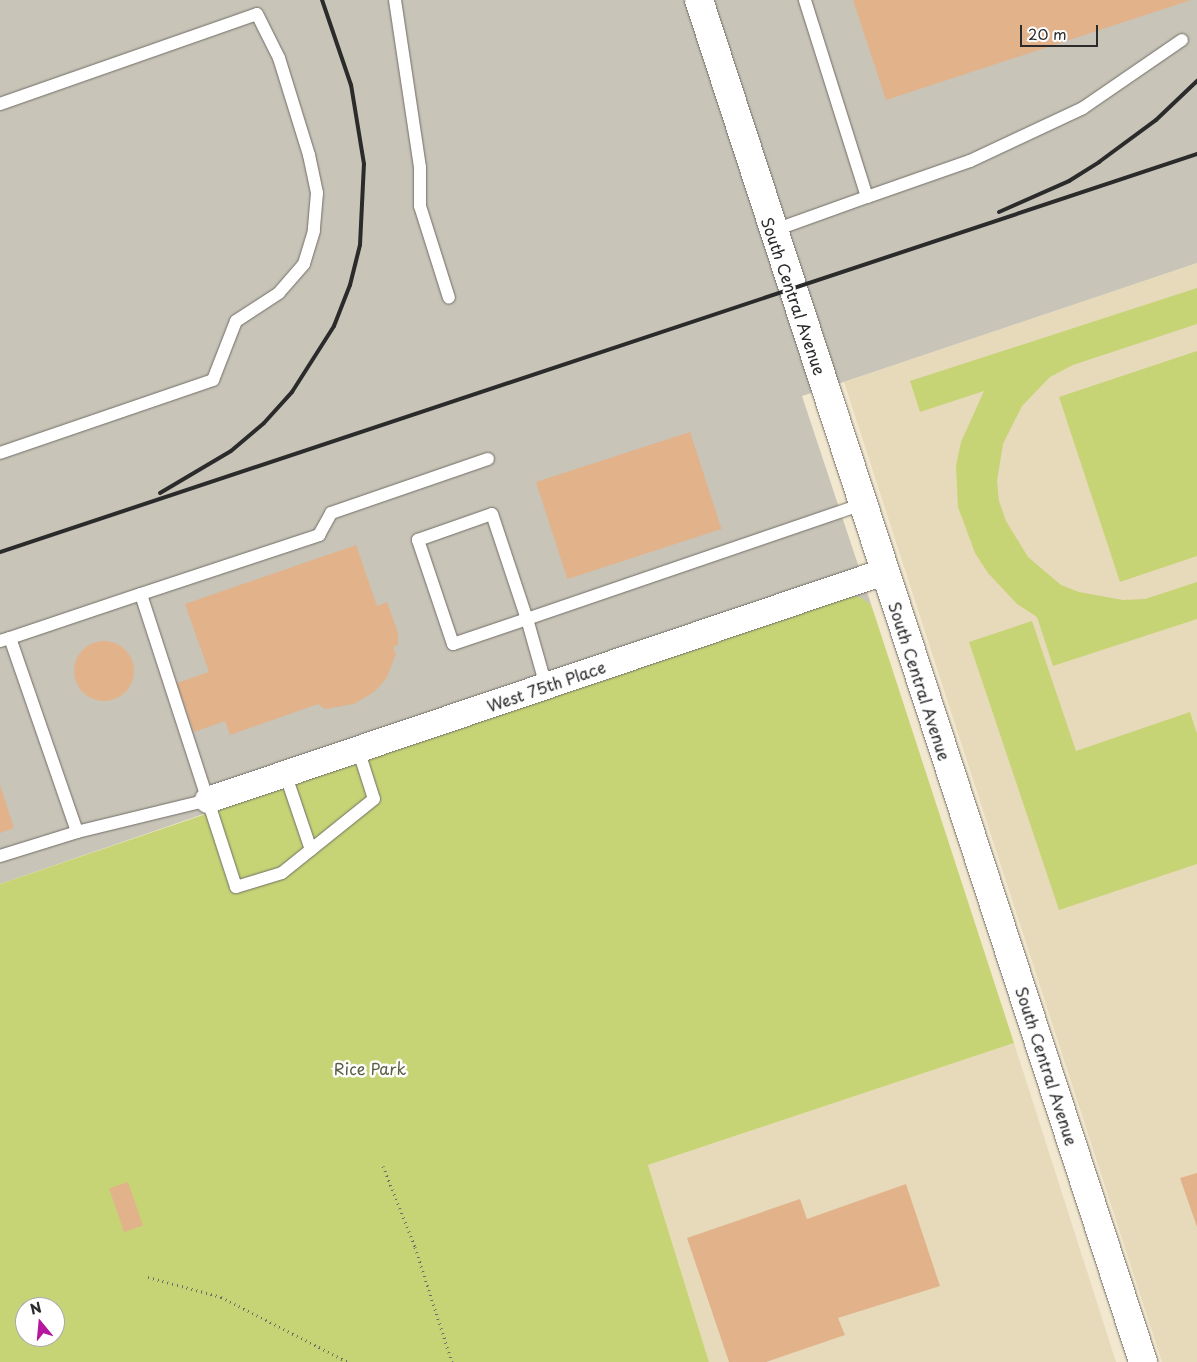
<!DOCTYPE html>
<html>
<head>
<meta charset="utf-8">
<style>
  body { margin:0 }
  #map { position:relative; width:1197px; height:1362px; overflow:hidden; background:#f2e8d0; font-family:"Playpen Sans",sans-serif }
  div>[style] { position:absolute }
  .built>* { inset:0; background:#e7daba }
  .industrial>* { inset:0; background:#c8c4b8 }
  .green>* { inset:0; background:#c6d476 }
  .building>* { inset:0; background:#e2b28b; transform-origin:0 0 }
  .round { border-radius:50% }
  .path>* { height:3px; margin-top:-1.5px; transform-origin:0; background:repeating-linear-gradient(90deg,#716d65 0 1px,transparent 0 5px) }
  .roads { filter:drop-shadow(0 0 1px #716d65) drop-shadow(0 0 1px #716d65) }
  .service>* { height:12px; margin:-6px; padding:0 6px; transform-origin:6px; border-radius:6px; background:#fff }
  .minor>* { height:26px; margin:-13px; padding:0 13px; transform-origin:13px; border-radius:13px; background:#fff }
  .tertiary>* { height:28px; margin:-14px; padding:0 14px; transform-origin:14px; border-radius:14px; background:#fff }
  .rail>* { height:4px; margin:-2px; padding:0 2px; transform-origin:2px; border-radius:2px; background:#2b2b2b }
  span { translate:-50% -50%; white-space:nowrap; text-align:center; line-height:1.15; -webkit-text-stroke:5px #fff; paint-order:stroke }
  .street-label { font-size:16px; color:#2b2b2b }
  .park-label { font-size:16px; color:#5a5e42 }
  .north { position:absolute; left:15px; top:1297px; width:50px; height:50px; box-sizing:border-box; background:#fff; border:1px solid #aaa; border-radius:50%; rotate:343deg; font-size:14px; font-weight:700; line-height:20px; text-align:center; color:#2b2b2b }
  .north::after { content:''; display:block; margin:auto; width:18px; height:22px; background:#b5179e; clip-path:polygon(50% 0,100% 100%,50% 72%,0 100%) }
  .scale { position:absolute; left:1020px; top:25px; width:78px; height:22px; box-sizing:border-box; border:2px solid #2b2b2b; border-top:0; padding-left:6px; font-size:15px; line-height:18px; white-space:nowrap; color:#2b2b2b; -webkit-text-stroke:4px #fff; paint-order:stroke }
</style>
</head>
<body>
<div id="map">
  <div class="built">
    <i style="clip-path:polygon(1197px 263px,1197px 1362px,1162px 1362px,844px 382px)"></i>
    <i style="clip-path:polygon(1014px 1043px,1116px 1362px,709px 1362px,648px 1165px)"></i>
  </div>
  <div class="industrial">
    <i style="clip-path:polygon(0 0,1197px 0,1197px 263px,802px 396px,874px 613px,870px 604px,492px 715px,0 884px)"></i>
  </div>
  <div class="green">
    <i style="clip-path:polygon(1197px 288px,1197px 324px,1073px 365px,1050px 377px,1022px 406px,1003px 444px,997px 481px,999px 501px,1006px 521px,1028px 557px,1061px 585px,1079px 592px,1123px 600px,1145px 599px,1197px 582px,1197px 619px,1053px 666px,1037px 617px,1017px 604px,988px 573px,975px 553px,958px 507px,956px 466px,961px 442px,984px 391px,920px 412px,910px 381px)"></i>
    <i style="clip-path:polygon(1197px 351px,1197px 556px,1120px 582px,1059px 397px)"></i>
    <i style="clip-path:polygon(evenodd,845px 597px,860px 597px,870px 604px,874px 613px,1014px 1043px,648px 1165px,709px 1362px,0 1362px,0 884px,845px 597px,25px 1307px,55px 1307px,55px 1337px,25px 1337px,25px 1307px)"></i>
    <i style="clip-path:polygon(1032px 621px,1076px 751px,1190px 712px,1197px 734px,1197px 864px,1059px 910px,969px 642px)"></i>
  </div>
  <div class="building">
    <i style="clip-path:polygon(853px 0,1191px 0,886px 100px)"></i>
    <i style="left:690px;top:432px;width:102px;height:162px;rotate:72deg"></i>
    <i style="clip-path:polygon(356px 545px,377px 606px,387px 602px,398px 633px,398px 645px,393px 647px,396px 654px,386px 679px,374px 692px,354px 704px,325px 709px,318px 704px,230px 735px,225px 721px,194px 732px,177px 683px,209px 672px,185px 604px)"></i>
    <i class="round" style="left:74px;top:641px;width:60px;height:60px"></i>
    <i style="clip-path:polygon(0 785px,14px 828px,0 833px)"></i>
    <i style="clip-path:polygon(1197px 1173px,1197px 1227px,1180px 1178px)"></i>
    <i style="left:128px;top:1182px;width:46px;height:20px;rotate:71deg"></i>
    <i style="clip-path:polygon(906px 1184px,940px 1286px,838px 1318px,845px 1335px,766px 1362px,729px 1362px,687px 1238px,800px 1199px,807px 1219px)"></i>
  </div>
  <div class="path">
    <i style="left:383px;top:1166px;width:87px;rotate:68.4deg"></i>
    <i style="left:415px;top:1247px;width:121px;rotate:72.2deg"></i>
    <i style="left:148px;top:1277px;width:76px;rotate:15.3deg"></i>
    <i style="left:221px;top:1297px;width:143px;rotate:27.1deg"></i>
  </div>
  <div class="roads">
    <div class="service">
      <i style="left:395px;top:0;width:169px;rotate:81.5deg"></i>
      <i style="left:420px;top:167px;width:39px;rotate:90deg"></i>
      <i style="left:420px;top:206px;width:96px;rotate:72.5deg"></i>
      <i style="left:0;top:104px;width:272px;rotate:-19.3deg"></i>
      <i style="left:257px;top:14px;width:49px;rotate:63.4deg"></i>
      <i style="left:279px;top:58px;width:102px;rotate:72.8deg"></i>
      <i style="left:309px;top:155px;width:39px;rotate:78deg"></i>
      <i style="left:317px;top:193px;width:38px;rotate:95deg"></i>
      <i style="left:314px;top:231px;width:34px;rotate:107deg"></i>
      <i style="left:304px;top:264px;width:38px;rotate:131deg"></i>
      <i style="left:279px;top:293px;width:51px;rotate:146.9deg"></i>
      <i style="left:236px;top:321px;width:63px;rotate:111.3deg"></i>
      <i style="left:213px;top:380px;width:225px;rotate:161.1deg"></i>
      <i style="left:867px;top:197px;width:109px;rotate:-19.3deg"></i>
      <i style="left:970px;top:161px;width:125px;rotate:-25.1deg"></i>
      <i style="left:1083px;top:108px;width:120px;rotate:-34.5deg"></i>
      <i style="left:772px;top:231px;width:101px;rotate:-19.7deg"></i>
      <i style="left:867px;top:197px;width:207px;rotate:-107.5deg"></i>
      <i style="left:492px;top:514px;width:111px;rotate:71.6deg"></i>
      <i style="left:527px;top:619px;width:78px;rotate:161.3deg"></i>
      <i style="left:453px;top:644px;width:110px;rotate:-108.6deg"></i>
      <i style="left:418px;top:540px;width:78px;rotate:-19.4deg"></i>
      <i style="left:10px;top:638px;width:138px;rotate:-18.6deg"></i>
      <i style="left:0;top:641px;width:10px;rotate:-17deg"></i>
      <i style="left:10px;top:638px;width:205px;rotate:70.9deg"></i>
      <i style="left:546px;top:686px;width:70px;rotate:-105.8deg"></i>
      <i style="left:527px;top:619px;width:354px;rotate:-18.9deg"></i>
      <i style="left:358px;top:749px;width:52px;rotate:72.3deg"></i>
      <i style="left:374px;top:799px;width:118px;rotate:141.2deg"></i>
      <i style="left:282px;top:873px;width:48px;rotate:163.1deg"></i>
      <i style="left:236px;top:887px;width:308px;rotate:-108deg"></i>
      <i style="left:141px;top:594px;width:188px;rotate:-18.3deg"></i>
      <i style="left:319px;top:535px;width:25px;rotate:-61deg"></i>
      <i style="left:331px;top:513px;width:166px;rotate:-19deg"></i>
      <i style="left:285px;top:773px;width:81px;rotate:71.3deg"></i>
      <i style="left:0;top:856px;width:81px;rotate:-17.3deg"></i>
      <i style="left:77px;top:832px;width:135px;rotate:-13.7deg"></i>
    </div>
    <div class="minor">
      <i style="left:208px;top:800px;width:713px;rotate:-18.64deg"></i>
    </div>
    <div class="tertiary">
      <i style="left:699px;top:0;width:1433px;rotate:71.94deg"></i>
    </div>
  </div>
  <div class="rail">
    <i style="left:999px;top:212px;width:77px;rotate:-23.9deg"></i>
    <i style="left:1069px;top:181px;width:36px;rotate:-32deg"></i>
    <i style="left:1099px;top:162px;width:71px;rotate:-36.4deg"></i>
    <i style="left:1156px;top:120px;width:57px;rotate:-43.6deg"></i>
    <i style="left:160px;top:493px;width:82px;rotate:-30.6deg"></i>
    <i style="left:231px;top:451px;width:43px;rotate:-40.3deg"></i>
    <i style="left:264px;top:423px;width:42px;rotate:-47.9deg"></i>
    <i style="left:292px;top:392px;width:78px;rotate:-57.5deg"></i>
    <i style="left:334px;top:326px;width:44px;rotate:-68.7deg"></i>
    <i style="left:350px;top:285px;width:41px;rotate:-76deg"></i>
    <i style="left:360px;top:245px;width:81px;rotate:-87.2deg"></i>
    <i style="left:364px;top:164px;width:80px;rotate:-99.3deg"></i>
    <i style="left:351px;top:85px;width:90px;rotate:-108.8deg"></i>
    <i style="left:0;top:552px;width:1261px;rotate:-18.39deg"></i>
  </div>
  <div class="street-label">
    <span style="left:794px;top:296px;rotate:71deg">South Central Avenue</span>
    <span style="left:920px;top:681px;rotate:72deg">South Central Avenue</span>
    <span style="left:546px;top:686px;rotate:-19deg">West 75th Place</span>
    <span style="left:1047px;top:1066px;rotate:72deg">South Central Avenue</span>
  </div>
  <div class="park-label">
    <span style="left:370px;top:1068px">Rice Park</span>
  </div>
  <div class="north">N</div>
  <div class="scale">20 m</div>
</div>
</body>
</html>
